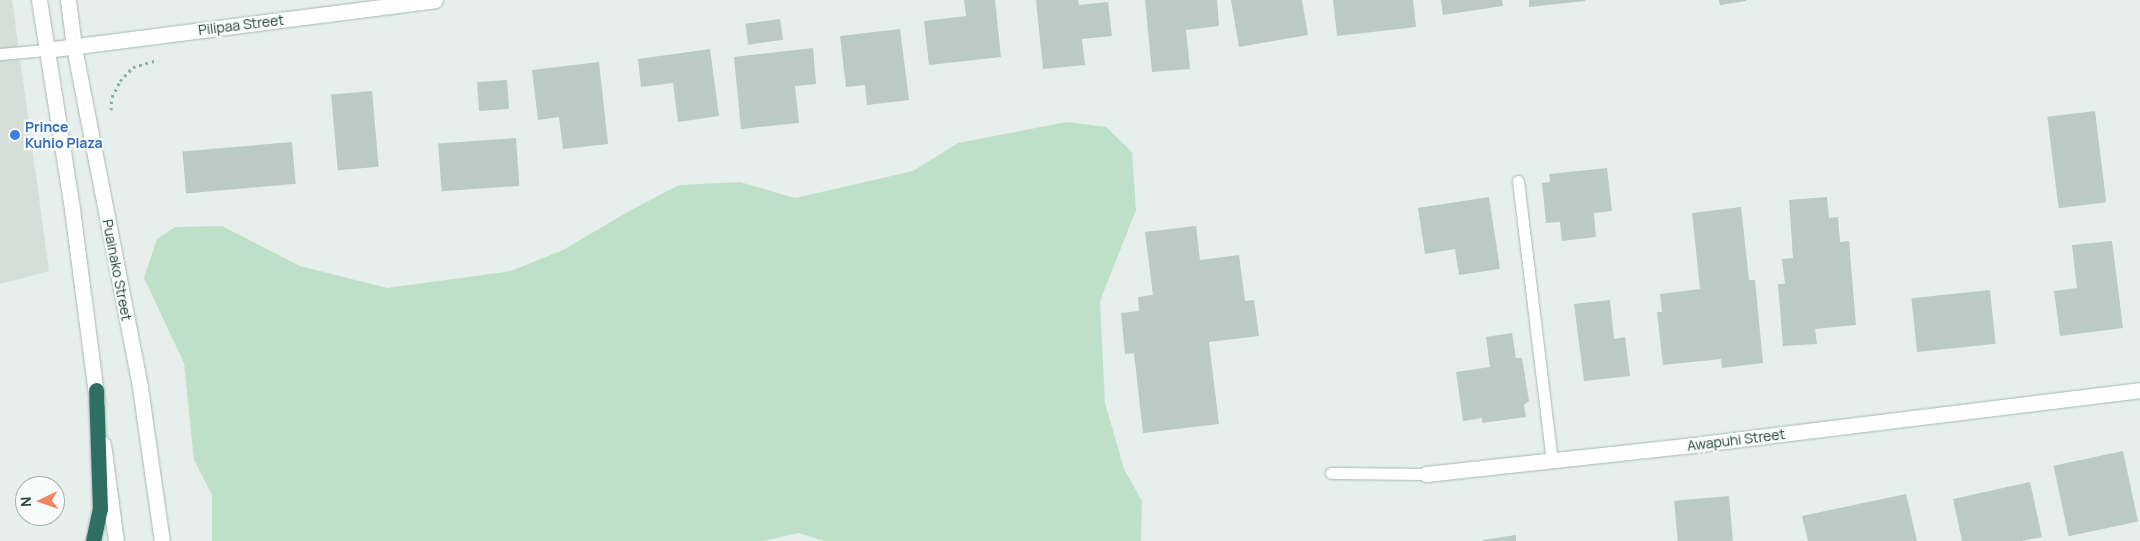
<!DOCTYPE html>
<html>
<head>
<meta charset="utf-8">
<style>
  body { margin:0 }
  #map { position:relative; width:2140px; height:541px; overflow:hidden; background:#e6efeb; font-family:Manrope,sans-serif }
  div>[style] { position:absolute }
  .built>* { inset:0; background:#d4dfda }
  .green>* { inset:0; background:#bfe0c8 }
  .building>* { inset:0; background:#bbcac4; transform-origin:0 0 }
  .path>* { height:3px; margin-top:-1.5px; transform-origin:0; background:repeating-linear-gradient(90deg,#86b3a5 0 2.5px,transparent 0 6.5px) }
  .roads { filter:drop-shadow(0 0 1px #a8b8b2) drop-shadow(0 0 1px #a8b8b2) }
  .lane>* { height:11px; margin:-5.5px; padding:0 5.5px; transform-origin:5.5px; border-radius:5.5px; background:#fff }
  .street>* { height:15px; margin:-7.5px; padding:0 7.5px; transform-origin:7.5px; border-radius:7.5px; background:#fff }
  .secondary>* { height:15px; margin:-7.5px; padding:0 7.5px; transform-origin:7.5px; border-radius:7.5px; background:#fff }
  .highway>* { height:15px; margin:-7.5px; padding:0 7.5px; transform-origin:7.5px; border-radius:7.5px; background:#2f6f62 }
  .dots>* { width:14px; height:14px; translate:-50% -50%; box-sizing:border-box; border:2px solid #f7fbf9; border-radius:50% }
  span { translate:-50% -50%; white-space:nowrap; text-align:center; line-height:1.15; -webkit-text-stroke:4.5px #f7fbf9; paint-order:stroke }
  .street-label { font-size:14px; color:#24423a }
  .shop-label { font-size:14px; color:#366cbe; font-weight:700 }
  .left { translate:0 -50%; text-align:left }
  .north { position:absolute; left:15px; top:476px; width:50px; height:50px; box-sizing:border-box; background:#f7fbf9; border:1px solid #a3b1ad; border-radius:50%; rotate:267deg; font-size:14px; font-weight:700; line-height:20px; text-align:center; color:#24423a }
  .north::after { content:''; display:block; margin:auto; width:18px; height:22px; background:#f4845f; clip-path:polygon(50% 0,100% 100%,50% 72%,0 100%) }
</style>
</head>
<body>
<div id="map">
  <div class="built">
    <i style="clip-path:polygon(0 0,12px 0,49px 271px,0 284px)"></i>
  </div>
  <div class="green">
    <i style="clip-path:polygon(1067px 122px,1106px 127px,1132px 152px,1136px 210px,1100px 301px,1105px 403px,1124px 469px,1142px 501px,1141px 541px,824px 541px,799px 533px,763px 541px,212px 541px,212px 495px,194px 460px,184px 363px,144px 278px,157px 239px,175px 227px,222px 226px,300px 266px,387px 288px,511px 271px,563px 250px,631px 210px,679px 185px,740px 182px,795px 198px,913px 171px,958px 143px)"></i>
  </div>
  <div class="building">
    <i style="clip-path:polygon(964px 0,995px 0,1001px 57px,929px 65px,924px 21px,966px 16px)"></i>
    <i style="clip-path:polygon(1036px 0,1078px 0,1079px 5px,1108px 2px,1112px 36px,1082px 39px,1085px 65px,1043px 69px)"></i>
    <i style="clip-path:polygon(1145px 0,1217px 0,1219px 26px,1186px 30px,1190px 69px,1152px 72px)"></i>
    <i style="clip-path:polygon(1231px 0,1302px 0,1308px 35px,1239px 47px)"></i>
    <i style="clip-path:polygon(1333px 0,1413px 0,1416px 27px,1337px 36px)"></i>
    <i style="clip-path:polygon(1441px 0,1502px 0,1503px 6px,1443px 15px)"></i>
    <i style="clip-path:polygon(1529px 0,1585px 0,1585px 1px,1529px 7px)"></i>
    <i style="clip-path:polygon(1719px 0,1746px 0,1746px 1px,1720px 5px)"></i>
    <i style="left:780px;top:19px;width:21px;height:35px;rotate:82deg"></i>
    <i style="clip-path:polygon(900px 29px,909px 100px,867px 105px,865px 85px,846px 87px,840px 36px)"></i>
    <i style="clip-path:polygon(813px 48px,816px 84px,795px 86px,799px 123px,741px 129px,734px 57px)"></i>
    <i style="clip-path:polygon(710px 49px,719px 116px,678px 122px,673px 83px,641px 87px,638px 59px)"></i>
    <i style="clip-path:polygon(599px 62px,608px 144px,563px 149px,559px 117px,538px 120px,532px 70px)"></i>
    <i style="left:507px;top:80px;width:29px;height:30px;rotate:86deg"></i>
    <i style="left:372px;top:91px;width:76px;height:41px;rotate:85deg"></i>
    <i style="left:2095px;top:111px;width:92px;height:48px;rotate:83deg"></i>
    <i style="left:516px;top:138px;width:48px;height:78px;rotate:86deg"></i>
    <i style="left:292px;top:142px;width:42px;height:110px;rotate:85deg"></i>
    <i style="clip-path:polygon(1607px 168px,1612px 211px,1594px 213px,1596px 237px,1562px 241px,1560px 222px,1546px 223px,1542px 183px,1550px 182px,1549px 174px)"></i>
    <i style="clip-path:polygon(1489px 197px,1500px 269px,1459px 275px,1455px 249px,1425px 254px,1418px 208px)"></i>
    <i style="clip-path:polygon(1827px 197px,1829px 218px,1838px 217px,1840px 242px,1849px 241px,1856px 325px,1815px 329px,1817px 344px,1783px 346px,1778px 284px,1785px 284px,1782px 259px,1793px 258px,1789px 200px)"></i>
    <i style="clip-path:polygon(1741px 207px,1749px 280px,1755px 280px,1763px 363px,1722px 368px,1721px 359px,1663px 365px,1657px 312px,1662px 312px,1660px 294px,1700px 289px,1692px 213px)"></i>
    <i style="clip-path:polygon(1196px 226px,1200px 260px,1239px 255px,1245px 301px,1254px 300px,1259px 336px,1209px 342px,1219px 424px,1143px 433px,1134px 353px,1125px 354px,1121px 313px,1139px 311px,1138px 297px,1153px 295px,1145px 232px)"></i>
    <i style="clip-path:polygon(2112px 241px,2123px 328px,2060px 336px,2054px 291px,2077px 288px,2072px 245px)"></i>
    <i style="left:1990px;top:290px;width:54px;height:79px;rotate:84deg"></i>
    <i style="clip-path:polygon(1610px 300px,1614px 339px,1625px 337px,1630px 376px,1584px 381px,1574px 304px)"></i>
    <i style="clip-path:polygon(1512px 333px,1516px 358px,1522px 358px,1529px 401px,1524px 405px,1526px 417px,1482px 423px,1482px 418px,1463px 421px,1456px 372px,1490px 367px,1486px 337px)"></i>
    <i style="left:2123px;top:451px;width:72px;height:71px;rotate:78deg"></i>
    <i style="clip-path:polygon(2030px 482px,2042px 537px,2021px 541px,1962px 541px,1953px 499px)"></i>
    <i style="clip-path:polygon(1906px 494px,1917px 541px,1808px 541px,1802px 516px)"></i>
    <i style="left:1729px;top:496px;width:45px;height:55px;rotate:85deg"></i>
    <i style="clip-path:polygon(1516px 535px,1516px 541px,1483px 541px,1483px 540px)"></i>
  </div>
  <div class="path">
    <i style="left:111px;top:110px;width:13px;rotate:-86deg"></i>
    <i style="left:112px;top:97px;width:18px;rotate:-63deg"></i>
    <i style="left:120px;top:81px;width:19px;rotate:-47deg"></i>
    <i style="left:133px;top:67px;width:22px;rotate:-16deg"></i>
  </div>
  <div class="roads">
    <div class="lane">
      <i style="left:0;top:54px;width:46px;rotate:-5deg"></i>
      <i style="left:1518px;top:181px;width:282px;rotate:83.1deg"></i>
      <i style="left:1331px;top:473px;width:95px;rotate:0.6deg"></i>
    </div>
    <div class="street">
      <i style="left:46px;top:50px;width:392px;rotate:-7.3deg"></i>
      <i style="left:1426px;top:474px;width:277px;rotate:-6.2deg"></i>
      <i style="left:1701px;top:444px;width:442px;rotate:-7deg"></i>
    </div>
    <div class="secondary">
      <i style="left:39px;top:0;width:212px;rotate:81deg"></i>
      <i style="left:72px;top:209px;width:195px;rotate:82.6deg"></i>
      <i style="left:68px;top:0;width:47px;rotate:82.7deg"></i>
      <i style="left:74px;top:47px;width:346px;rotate:79deg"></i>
      <i style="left:140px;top:387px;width:156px;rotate:81.9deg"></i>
      <i style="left:103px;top:444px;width:98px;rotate:82.4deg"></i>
    </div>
    <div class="highway">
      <i style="left:93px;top:541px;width:33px;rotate:-78deg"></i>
      <i style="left:100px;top:509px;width:119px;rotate:-91.9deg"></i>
    </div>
  </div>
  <div class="dots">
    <i style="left:15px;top:135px;background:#3f7fe0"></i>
  </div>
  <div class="street-label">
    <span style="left:241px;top:25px;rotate:-7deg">Pilipaa Street</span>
    <span style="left:117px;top:270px;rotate:79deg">Puainako Street</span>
    <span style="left:1736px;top:440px;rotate:-7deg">Awapuhi Street</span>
  </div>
  <div class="shop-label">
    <span class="left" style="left:25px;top:135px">Prince<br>Kuhio Plaza</span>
  </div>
  <div class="north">N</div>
</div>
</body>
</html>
